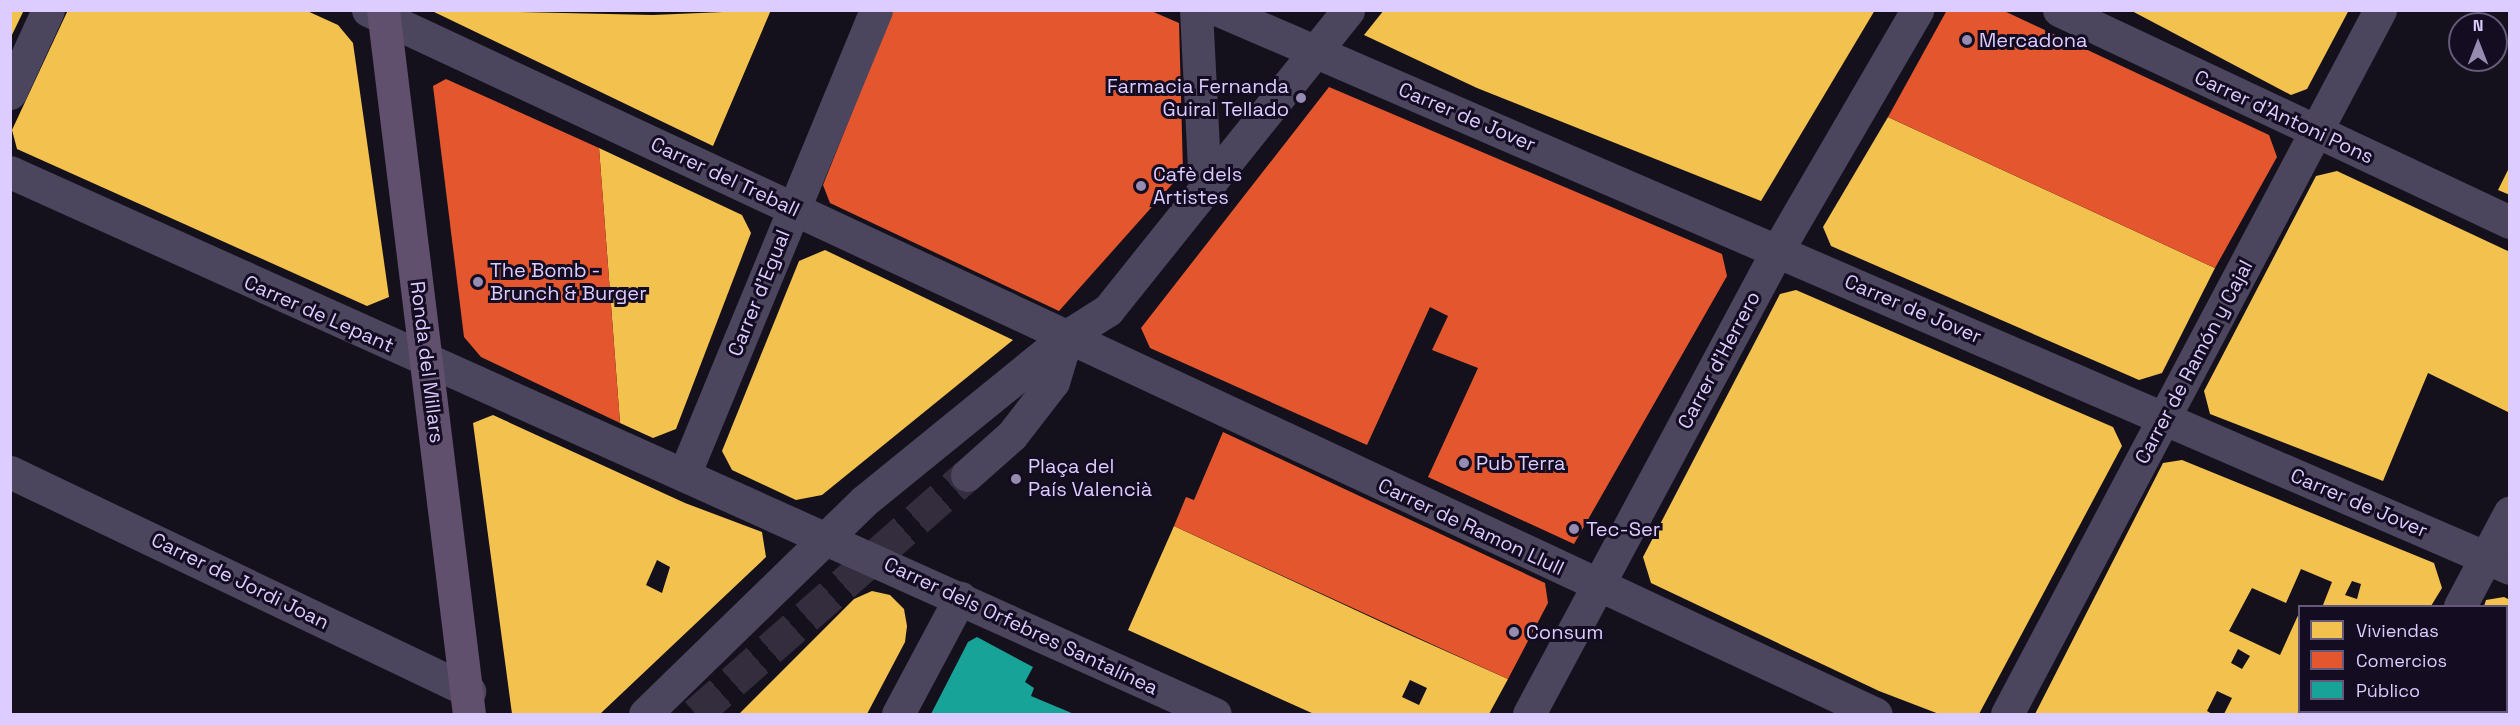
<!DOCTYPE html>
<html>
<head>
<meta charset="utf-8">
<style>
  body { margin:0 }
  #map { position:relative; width:2520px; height:725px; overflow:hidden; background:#15111c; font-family:"Space Grotesk",sans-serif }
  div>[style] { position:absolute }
  .homes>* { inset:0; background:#f2c14e }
  .shops>* { inset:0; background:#e4572e }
  .public>* { inset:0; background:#17a398 }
  .minor-tunnel>* { height:33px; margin-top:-16.5px; transform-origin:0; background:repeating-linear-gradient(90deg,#332d3e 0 33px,transparent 0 49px) }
  .minor>* { height:33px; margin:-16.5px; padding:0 16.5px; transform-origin:16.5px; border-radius:16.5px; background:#4b455d }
  .major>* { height:33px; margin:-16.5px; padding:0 16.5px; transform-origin:16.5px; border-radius:16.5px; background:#614f6e }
  .dots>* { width:16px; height:16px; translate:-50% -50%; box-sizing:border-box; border:3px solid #140c21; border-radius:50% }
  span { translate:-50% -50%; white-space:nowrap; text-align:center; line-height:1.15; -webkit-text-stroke:6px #140c21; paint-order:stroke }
  .poi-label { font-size:20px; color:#dcccff }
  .left { translate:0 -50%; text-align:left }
  .right { translate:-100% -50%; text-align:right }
  .street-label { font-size:20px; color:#dcccff }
  .frame { position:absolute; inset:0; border:12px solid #dcccff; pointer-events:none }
  .legend { position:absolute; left:2298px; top:605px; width:210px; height:108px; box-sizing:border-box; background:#140c21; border:2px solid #64597a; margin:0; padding:8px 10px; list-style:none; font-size:18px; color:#dcccff }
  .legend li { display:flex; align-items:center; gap:12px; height:30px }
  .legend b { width:30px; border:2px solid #64597a }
  .north { position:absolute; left:2448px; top:12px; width:60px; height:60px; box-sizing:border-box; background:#140c21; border:2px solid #64597a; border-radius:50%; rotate:0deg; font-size:16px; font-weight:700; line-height:24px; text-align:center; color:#dcccff }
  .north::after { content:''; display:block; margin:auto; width:21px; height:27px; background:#968bb0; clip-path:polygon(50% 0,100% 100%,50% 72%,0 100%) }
</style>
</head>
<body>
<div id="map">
  <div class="homes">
    <i style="clip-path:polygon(10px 10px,24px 10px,10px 39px)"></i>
    <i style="clip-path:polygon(68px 10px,305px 10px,338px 25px,353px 43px,389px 297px,367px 306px,17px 149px,12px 130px)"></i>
    <i style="clip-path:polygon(430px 10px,653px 15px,771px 10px,713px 146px)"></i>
    <i style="clip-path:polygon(1384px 10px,1875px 10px,1761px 201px,1477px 88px,1364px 35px)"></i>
    <i style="clip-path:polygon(2130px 10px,2349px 10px,2307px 89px,2291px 95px)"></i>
    <i style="clip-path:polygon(1888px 117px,2215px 268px,2162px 373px,2139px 380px,1831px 246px,1823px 227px)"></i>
    <i style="clip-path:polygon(599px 148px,742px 215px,751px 233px,676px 429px,653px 438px,620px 423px)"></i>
    <i style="clip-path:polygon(2510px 166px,2510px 195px,2498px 190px)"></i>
    <i style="clip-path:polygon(2337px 171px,2510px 252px,2510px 413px,2428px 373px,2383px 481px,2210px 414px,2204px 391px,2316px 176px)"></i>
    <i style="clip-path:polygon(825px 250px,1013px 340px,822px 495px,796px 500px,732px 470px,722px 451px,799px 261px)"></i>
    <i style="clip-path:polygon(1796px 290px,2113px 427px,2122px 446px,1979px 714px,1939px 714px,1879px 691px,1651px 583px,1643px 557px,1780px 294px)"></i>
    <i style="clip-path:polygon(evenodd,493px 415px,685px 503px,762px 532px,766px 557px,600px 714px,512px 714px,473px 423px,493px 415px,657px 560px,670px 567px,662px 593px,646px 585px,657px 560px)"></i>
    <i style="clip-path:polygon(evenodd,2182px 460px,2434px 563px,2442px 588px,2431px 606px,2328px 606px,2323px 605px,2332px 582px,2301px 569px,2286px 603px,2252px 588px,2229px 631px,2280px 655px,2300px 611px,2300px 712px,2373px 714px,2224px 714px,2232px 698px,2217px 691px,2207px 711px,2212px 714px,2035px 714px,2163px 463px,2182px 460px,2352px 581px,2361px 584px,2357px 599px,2345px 595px,2352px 581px,2182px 460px,2238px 649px,2250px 656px,2242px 669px,2231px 663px,2238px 649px)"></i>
    <i style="clip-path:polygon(evenodd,1174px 526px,1392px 627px,1508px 679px,1489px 714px,1314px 714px,1128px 630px,1174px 526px,1410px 680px,1427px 688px,1419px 705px,1402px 697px,1410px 680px)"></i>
    <i style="clip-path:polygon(872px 591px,890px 595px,904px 609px,907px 626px,905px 642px,867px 714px,739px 714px,854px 599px)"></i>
    <i style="clip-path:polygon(2504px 597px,2510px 600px,2510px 714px,2431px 714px,2506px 712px,2506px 606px,2484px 606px,2486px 600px)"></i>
  </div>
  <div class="shops">
    <i style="clip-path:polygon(893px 10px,1149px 10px,1179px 23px,1183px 172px,1059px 311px,830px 203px,823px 185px)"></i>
    <i style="clip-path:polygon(1947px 10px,2002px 10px,2269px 135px,2277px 157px,2215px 268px,1888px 117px)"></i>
    <i style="clip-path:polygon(446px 79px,599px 148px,620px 423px,481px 357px,464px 337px,433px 86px)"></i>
    <i style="clip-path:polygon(1329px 87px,1722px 254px,1727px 276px,1574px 544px,1428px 477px,1478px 368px,1432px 350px,1448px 316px,1430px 307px,1367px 445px,1150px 348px,1141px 328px)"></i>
    <i style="clip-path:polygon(1223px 432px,1545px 583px,1548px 603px,1508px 679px,1174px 526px,1186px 497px,1194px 500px)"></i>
  </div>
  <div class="public">
    <i style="clip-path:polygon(977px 637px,1033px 667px,1025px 682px,1034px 688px,1031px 696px,1074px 714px,931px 714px,968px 642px)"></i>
  </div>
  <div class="minor-tunnel">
    <i style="left:696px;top:714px;width:361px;rotate:-41.4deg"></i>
  </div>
  <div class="minor">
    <i style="left:368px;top:10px;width:1664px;rotate:25.03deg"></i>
    <i style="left:1196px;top:10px;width:180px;rotate:87.1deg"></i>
    <i style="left:1219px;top:10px;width:1406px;rotate:23.38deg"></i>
    <i style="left:2059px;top:10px;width:498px;rotate:25.2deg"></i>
    <i style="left:10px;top:93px;width:91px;rotate:-65.4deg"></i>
    <i style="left:10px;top:172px;width:1321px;rotate:24.22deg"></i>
    <i style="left:10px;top:472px;width:509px;rotate:25.51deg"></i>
    <i style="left:684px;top:475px;width:503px;rotate:-67.56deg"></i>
    <i style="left:967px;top:475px;width:60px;rotate:-41.6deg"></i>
    <i style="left:1012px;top:435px;width:67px;rotate:-52.3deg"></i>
    <i style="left:1053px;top:382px;width:48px;rotate:-73.1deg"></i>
    <i style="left:2460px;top:606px;width:106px;rotate:-62deg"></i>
    <i style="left:645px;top:714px;width:305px;rotate:-44.2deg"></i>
    <i style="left:864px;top:501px;width:262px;rotate:-39.1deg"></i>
    <i style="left:1067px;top:336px;width:49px;rotate:-32.4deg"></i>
    <i style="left:1108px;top:310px;width:384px;rotate:-51.3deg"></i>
    <i style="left:898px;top:714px;width:132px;rotate:-61.9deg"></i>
    <i style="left:1529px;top:714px;width:525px;rotate:-61.82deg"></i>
    <i style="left:1777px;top:251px;width:279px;rotate:-59.8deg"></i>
    <i style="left:2007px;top:714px;width:797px;rotate:-62.08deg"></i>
    <i style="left:2404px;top:714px;width:2px;rotate:-63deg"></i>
  </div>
  <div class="major">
    <i style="left:383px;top:10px;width:709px;rotate:83.04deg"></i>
  </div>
  <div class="dots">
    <i style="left:1967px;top:40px;background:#968bb0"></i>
    <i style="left:1301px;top:98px;background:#968bb0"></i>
    <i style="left:1141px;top:186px;background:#968bb0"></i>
    <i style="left:478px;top:282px;background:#968bb0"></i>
    <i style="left:1464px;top:463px;background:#968bb0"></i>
    <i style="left:1016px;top:479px;background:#968bb0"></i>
    <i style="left:1574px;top:529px;background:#968bb0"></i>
    <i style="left:1514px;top:632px;background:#968bb0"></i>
  </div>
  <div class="poi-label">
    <span class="left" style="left:1979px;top:40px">Mercadona</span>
    <span class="right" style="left:1289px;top:98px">Farmacia Fernanda<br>Guiral Tellado</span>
    <span class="left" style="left:1153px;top:186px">Cafè dels<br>Artistes</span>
    <span class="left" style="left:490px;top:282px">The Bomb -<br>Brunch &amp; Burger</span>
    <span class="left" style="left:1476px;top:463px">Pub Terra</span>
    <span class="left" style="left:1028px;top:478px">Plaça del<br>País Valencià</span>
    <span class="left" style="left:1586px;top:529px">Tec-Ser</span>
    <span class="left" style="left:1526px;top:632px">Consum</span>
  </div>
  <div class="street-label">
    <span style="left:1467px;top:117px;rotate:23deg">Carrer de Jover</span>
    <span style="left:2284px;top:117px;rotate:25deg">Carrer d'Antoni Pons</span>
    <span style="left:725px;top:177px;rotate:25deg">Carrer del Treball</span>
    <span style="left:759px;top:293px;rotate:-68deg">Carrer d'Egual</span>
    <span style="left:1913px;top:309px;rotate:23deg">Carrer de Jover</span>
    <span style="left:319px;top:314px;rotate:24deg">Carrer de Lepant</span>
    <span style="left:1719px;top:360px;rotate:-62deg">Carrer d'Herrero</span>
    <span style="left:427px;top:362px;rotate:83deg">Ronda del Millars</span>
    <span style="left:2194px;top:362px;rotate:-62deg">Carrer de Ramón y Cajal</span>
    <span style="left:2359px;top:503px;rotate:23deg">Carrer de Jover</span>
    <span style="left:1471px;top:527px;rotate:25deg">Carrer de Ramon Llull</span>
    <span style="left:240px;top:581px;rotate:26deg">Carrer de Jordi Joan</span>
    <span style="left:1021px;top:626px;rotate:25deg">Carrer dels Orfebres Santalínea</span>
  </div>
  <div class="frame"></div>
  <ul class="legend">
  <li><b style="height:16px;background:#f2c14e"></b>Viviendas</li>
  <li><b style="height:16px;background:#e4572e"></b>Comercios</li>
  <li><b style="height:16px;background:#17a398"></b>Público</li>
  </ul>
  <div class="north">N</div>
</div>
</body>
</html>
